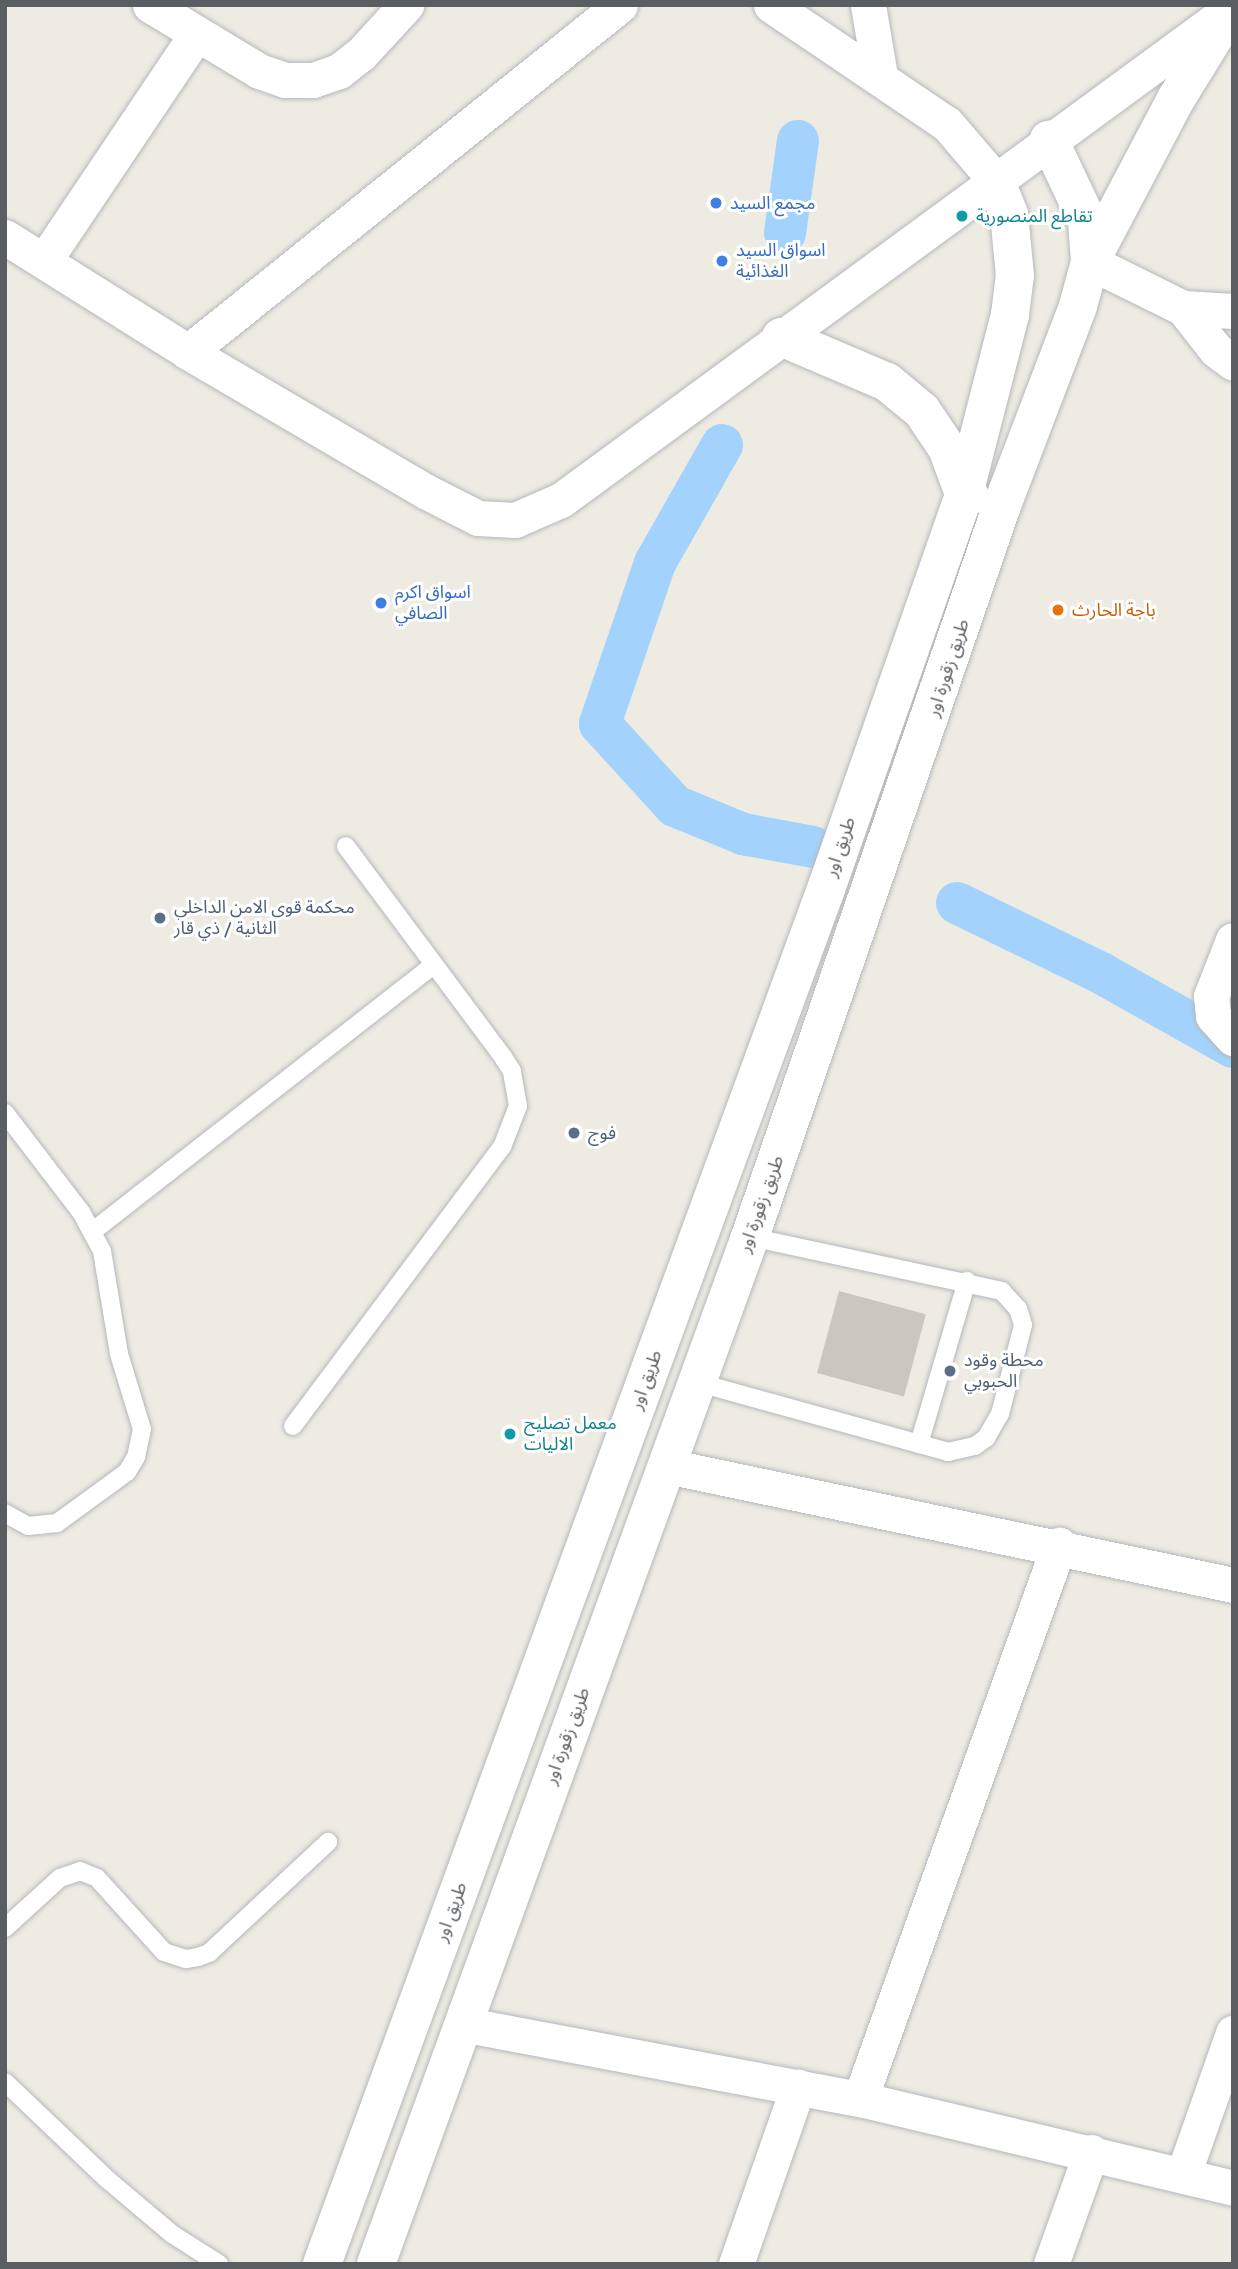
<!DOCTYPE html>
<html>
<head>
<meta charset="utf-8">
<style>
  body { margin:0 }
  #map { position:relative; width:1238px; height:2269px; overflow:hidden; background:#edebe2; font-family:Signika,"Noto Sans Arabic",sans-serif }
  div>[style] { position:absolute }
  .canal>* { height:42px; margin:-21px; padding:0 21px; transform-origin:21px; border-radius:21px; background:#a3d3fc }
  .building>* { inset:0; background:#cac7c1; transform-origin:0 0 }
  .roads { filter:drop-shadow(0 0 2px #b5b8bc) drop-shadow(0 0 2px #b5b8bc) }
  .service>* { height:18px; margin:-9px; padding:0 9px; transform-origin:9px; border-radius:9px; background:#fff }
  .minor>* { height:35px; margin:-17.5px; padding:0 17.5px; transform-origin:17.5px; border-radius:17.5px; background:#fff }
  .secondary>* { height:38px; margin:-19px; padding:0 19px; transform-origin:19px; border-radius:19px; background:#fff }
  .dots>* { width:19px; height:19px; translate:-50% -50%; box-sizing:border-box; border:4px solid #fff; border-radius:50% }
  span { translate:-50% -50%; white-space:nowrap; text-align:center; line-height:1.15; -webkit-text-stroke:6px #fff; paint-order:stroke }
  .shop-label { font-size:18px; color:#366cbe }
  .left { translate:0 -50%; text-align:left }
  .culture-label { font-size:18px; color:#0d838f }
  .food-label { font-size:18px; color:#c56008 }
  .street-label { font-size:18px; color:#5a5e62 }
  .service-label { font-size:18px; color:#4e5e75 }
  .frame { position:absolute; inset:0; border:7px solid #5a5e62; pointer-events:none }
</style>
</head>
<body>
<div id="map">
  <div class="canal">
    <i style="left:785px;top:233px;width:93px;rotate:-82deg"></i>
    <i style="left:722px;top:445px;width:136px;rotate:119.6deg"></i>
    <i style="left:655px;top:563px;width:170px;rotate:108.9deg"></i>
    <i style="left:600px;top:724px;width:111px;rotate:47.6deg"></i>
    <i style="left:675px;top:806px;width:74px;rotate:22.4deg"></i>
    <i style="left:743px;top:834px;width:71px;rotate:10.5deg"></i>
    <i style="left:957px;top:903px;width:160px;rotate:25.9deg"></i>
    <i style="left:1101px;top:973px;width:151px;rotate:29.3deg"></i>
  </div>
  <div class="building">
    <i style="left:839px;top:1291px;width:90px;height:85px;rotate:15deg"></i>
  </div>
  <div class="roads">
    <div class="service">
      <i style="left:5px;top:1113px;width:125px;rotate:52.5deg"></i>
      <i style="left:81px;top:1212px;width:44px;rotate:61.7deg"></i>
      <i style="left:102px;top:1251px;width:104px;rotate:80.6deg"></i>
      <i style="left:119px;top:1354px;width:78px;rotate:73deg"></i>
      <i style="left:142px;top:1429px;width:29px;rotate:102deg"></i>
      <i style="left:136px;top:1457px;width:17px;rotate:121deg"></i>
      <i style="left:127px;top:1472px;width:87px;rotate:143.9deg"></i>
      <i style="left:57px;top:1523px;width:29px;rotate:174deg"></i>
      <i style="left:28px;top:1526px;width:26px;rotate:-151deg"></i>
      <i style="left:93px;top:1231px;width:432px;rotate:-38deg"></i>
      <i style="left:696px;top:1382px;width:262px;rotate:15.5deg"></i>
      <i style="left:948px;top:1452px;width:28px;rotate:-13deg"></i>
      <i style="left:975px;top:1446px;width:14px;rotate:-36deg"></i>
      <i style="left:986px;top:1438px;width:28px;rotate:-60deg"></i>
      <i style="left:1000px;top:1414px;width:92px;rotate:-75.5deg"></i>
      <i style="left:1023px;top:1325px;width:17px;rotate:-107deg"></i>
      <i style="left:1018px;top:1309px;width:24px;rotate:-132deg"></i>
      <i style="left:1002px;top:1291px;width:258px;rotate:-167.9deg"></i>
      <i style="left:293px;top:1426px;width:349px;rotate:-53.2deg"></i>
      <i style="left:502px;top:1147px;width:44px;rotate:-68.7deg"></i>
      <i style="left:518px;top:1106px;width:36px;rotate:-100deg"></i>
      <i style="left:512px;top:1071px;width:17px;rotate:-123deg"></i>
      <i style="left:503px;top:1057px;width:263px;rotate:-126.7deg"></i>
      <i style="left:919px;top:1444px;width:170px;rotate:-73.6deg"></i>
      <i style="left:5px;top:1928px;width:74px;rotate:-42.3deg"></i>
      <i style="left:60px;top:1878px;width:21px;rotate:-19deg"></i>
      <i style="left:80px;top:1871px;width:18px;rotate:22deg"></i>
      <i style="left:97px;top:1878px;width:100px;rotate:47.8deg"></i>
      <i style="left:164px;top:1952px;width:23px;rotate:18deg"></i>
      <i style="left:186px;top:1959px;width:12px;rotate:-9deg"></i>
      <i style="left:198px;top:1957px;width:12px;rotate:-20deg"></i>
      <i style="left:209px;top:1953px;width:163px;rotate:-43deg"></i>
      <i style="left:5px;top:2082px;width:142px;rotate:43.6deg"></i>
      <i style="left:108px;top:2180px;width:84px;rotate:40.2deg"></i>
      <i style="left:172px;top:2234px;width:56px;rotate:32.6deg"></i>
    </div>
    <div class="minor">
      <i style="left:150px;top:5px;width:127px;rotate:31.2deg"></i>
      <i style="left:259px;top:71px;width:28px;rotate:19deg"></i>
      <i style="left:285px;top:80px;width:28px"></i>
      <i style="left:313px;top:80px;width:28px;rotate:-19deg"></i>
      <i style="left:339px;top:71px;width:28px;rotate:-38deg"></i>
      <i style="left:361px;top:54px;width:67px;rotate:-47.4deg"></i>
      <i style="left:771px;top:5px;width:212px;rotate:34.1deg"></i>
      <i style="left:947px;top:124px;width:74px;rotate:49.4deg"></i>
      <i style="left:868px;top:5px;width:72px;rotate:80.4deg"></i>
      <i style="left:5px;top:237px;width:216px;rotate:32.1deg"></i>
      <i style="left:188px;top:352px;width:275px;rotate:30.4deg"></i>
      <i style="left:425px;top:491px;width:59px;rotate:27deg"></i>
      <i style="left:478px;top:518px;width:37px;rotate:3deg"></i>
      <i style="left:515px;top:520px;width:50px;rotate:-23.5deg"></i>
      <i style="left:561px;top:500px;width:828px;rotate:-36.26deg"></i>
      <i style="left:44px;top:261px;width:272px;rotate:-56.1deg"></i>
      <i style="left:1090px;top:262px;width:104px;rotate:26.3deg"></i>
      <i style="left:1183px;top:308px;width:50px;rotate:3.4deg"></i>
      <i style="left:1183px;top:308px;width:53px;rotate:51.8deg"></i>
      <i style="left:1216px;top:350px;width:21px;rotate:37deg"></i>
      <i style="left:188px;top:352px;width:554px;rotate:-38.77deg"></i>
      <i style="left:1233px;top:940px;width:60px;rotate:111.4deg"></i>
      <i style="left:1211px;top:996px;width:20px;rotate:84deg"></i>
      <i style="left:1213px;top:1016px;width:30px;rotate:48deg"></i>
      <i style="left:667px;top:1466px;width:578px;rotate:11.87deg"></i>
      <i style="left:462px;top:2024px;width:405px;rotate:10.7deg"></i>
      <i style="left:860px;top:2099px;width:383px;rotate:13.4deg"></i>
      <i style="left:860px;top:2099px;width:589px;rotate:-70.24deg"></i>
      <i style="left:1183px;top:2175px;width:151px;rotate:-70.6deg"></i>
      <i style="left:736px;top:2264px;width:188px;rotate:-70.7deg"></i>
      <i style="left:1051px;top:2264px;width:119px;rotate:-70.3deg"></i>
    </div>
    <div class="secondary">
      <i style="left:1091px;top:260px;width:182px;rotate:-62.2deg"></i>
      <i style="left:1176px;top:99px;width:107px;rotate:-58.4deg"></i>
      <i style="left:781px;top:337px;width:115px;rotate:23deg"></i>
      <i style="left:887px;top:382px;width:45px;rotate:39.6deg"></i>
      <i style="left:922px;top:411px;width:45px;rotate:56deg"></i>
      <i style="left:947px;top:448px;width:49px;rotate:69.7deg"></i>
      <i style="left:964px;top:494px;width:6px;rotate:18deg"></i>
      <i style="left:322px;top:2264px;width:1464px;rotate:-69.87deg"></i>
      <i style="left:826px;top:889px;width:418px;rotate:-70.7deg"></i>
      <i style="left:964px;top:494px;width:185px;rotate:-75.6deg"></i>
      <i style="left:1010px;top:315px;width:39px;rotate:-83deg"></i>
      <i style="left:1015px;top:276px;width:62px;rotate:-95.5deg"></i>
      <i style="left:1009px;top:214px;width:37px;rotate:-112deg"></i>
      <i style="left:376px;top:2264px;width:1093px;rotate:-69.99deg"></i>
      <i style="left:750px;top:1237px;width:771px;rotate:-71deg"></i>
      <i style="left:1001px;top:508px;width:216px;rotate:-69.1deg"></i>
      <i style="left:1078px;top:306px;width:46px;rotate:-74.7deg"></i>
      <i style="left:1090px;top:262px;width:42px;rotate:-94.1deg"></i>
      <i style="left:1087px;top:220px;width:89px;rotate:-115.4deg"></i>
    </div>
  </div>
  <div class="dots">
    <i style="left:716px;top:203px;background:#3f7fe0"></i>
    <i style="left:962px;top:216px;background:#0f9aa8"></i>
    <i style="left:722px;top:261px;background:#3f7fe0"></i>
    <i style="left:381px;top:603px;background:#3f7fe0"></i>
    <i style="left:1058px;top:610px;background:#e8710a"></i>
    <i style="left:160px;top:918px;background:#5c6f8a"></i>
    <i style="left:574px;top:1133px;background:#5c6f8a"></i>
    <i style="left:950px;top:1371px;background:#5c6f8a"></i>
    <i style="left:510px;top:1434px;background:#0f9aa8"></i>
  </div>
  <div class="shop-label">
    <span class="left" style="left:730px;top:203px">مجمع السيد</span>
    <span class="left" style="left:736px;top:261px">اسواق السيد<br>الغذائية</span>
    <span class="left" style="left:395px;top:603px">اسواق اكرم<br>الصافي</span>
  </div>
  <div class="culture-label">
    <span class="left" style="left:976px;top:216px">تقاطع المنصورية</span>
    <span class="left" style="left:524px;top:1434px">معمل تصليح<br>الاليات</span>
  </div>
  <div class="food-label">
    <span class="left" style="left:1072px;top:610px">باجة الحارث</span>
  </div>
  <div class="street-label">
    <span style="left:948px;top:668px;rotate:-72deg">طريق زقورة اور</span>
    <span style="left:840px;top:847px;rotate:-71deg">طريق اور</span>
    <span style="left:761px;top:1204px;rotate:-70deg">طريق زقورة اور</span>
    <span style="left:646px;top:1380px;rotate:-70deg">طريق اور</span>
    <span style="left:567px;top:1736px;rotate:-70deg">طريق زقورة اور</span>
    <span style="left:451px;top:1912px;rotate:-70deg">طريق اور</span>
  </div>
  <div class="service-label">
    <span class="left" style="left:174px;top:918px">محكمة قوى الامن الداخلي<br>الثانية / ذي قار</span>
    <span class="left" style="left:588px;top:1133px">فوج</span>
    <span class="left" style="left:964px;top:1371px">محطة وقود<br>الحبوبي</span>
  </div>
  <div class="frame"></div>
</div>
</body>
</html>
